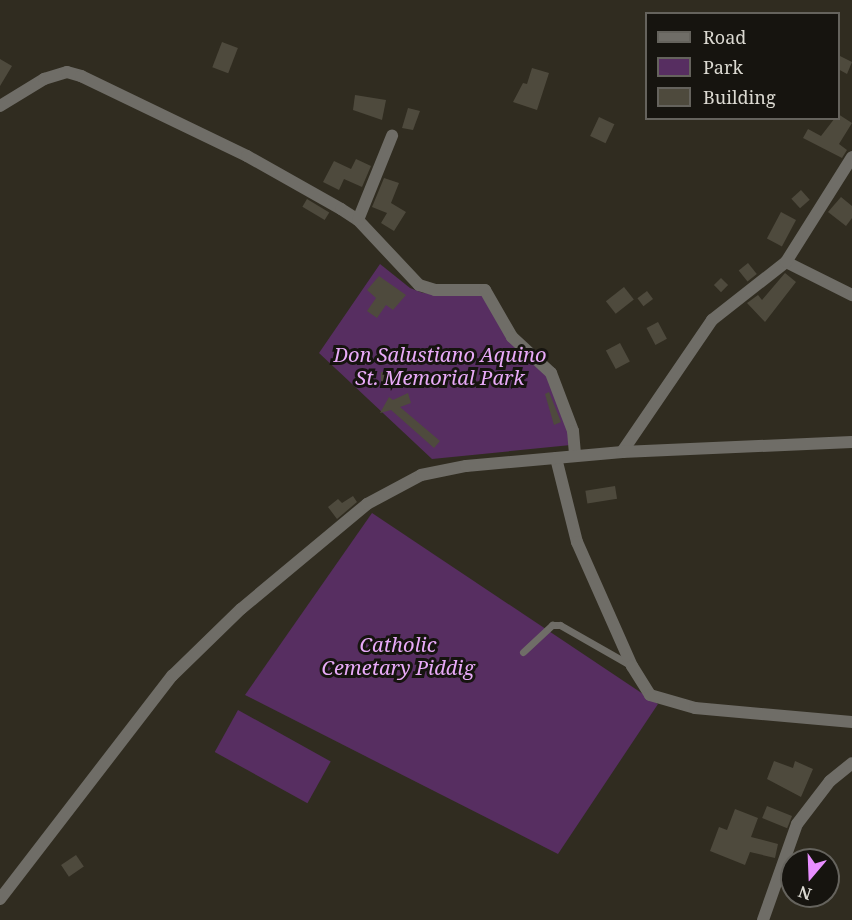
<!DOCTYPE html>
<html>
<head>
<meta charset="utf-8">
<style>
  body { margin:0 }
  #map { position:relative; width:852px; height:920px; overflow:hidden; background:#302c20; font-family:"Noto Serif",serif }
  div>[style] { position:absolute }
  .green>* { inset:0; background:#572e61; transform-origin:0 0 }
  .building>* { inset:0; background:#4e4a3d; transform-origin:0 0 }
  .lane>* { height:7px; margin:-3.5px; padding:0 3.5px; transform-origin:3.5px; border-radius:3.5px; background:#6f6d67 }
  .street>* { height:12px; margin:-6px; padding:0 6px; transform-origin:6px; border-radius:6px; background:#6f6d67 }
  span { translate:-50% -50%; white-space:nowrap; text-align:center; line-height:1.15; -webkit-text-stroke:6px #16140f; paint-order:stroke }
  .park-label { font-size:20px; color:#e8aaf8; font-style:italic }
  .legend { position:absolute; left:645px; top:12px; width:195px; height:108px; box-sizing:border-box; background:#16140f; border:2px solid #65635d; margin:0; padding:8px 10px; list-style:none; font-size:18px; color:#dbd9d1 }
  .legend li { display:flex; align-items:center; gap:12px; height:30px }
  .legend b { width:30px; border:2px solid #65635d }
  .north { position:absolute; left:780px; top:848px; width:60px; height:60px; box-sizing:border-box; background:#16140f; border:2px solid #65635d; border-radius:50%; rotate:199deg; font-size:16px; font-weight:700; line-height:24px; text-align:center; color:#dbd9d1 }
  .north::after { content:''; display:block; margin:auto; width:21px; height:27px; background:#e88eff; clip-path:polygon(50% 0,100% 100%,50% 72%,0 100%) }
</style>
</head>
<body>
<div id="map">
  <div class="green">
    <i style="clip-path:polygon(380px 264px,410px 288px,423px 293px,482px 296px,548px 372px,567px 417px,571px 445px,432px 459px,319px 353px)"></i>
    <i style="clip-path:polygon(372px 513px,658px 704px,558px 854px,245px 695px)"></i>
    <i style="left:238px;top:710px;width:106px;height:48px;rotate:29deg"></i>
  </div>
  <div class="building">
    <i style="left:222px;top:42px;width:17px;height:27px;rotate:21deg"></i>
    <i style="clip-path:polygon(838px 55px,852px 62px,847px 74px,838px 69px)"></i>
    <i style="clip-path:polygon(0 59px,12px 66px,0 86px)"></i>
    <i style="clip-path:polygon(532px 68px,549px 73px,537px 110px,513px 102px,523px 83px,527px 84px)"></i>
    <i style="clip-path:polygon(355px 95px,386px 100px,382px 120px,353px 110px)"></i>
    <i style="clip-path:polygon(408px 108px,420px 111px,413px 130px,402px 128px)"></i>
    <i style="clip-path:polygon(838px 114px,852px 123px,839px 144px,847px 150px,842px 158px,803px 138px,808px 129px,821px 136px)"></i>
    <i style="left:599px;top:117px;width:17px;height:21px;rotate:25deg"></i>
    <i style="clip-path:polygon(356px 159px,371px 166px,362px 187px,344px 179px,339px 190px,323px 182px,334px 161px,351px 169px)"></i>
    <i style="clip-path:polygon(384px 178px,399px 183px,391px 203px,406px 212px,394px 231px,381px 223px,387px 213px,372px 207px)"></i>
    <i style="left:801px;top:190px;width:13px;height:13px;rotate:48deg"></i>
    <i style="clip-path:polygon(841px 197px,852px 206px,852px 218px,846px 226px,828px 212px)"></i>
    <i style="left:307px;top:199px;width:26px;height:9px;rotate:31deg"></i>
    <i style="left:781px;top:212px;width:17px;height:30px;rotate:28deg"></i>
    <i style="left:748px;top:263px;width:14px;height:12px;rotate:51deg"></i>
    <i style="clip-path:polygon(785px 273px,796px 282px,765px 322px,747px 303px,758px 295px,762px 300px)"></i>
    <i style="clip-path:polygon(379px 276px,406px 295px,393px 310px,386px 305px,377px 318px,367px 311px,376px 298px,367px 290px)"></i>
    <i style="left:721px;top:278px;width:10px;height:10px;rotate:45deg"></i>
    <i style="left:624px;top:287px;width:16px;height:23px;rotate:52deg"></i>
    <i style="left:647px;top:291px;width:10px;height:12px;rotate:53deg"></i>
    <i style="left:658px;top:322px;width:19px;height:13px;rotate:62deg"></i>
    <i style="left:620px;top:343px;width:21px;height:16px;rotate:62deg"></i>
    <i style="left:381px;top:372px;width:11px;height:15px"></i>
    <i style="clip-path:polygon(549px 392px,561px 422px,554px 425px,545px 394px)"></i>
    <i style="clip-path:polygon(408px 393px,411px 403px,400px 407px,440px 441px,434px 448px,391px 410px,380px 413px,389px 397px,393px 400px)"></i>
    <i style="left:615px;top:486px;width:13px;height:30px;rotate:81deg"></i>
    <i style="clip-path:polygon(353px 496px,357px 502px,337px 519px,328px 507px,338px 499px,342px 503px)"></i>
    <i style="clip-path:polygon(774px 761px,793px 768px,795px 761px,813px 769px,801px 797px,767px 779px)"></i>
    <i style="left:767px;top:806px;width:27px;height:13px;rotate:22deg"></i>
    <i style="clip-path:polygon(735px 809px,758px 818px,751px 837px,778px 844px,775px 858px,750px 852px,745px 865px,710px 851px,719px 827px,727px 830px)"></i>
    <i style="left:76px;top:855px;width:14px;height:18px;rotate:56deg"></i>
  </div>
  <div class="lane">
    <i style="left:523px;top:652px;width:40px;rotate:-43deg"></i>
    <i style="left:552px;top:625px;width:8px"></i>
    <i style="left:560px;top:625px;width:81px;rotate:29.7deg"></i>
  </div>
  <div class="street">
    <i style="left:0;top:106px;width:52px;rotate:-31.5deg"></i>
    <i style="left:44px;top:79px;width:24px;rotate:-17deg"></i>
    <i style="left:67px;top:72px;width:15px;rotate:16deg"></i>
    <i style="left:81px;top:76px;width:184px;rotate:25.7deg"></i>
    <i style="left:247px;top:156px;width:108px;rotate:29.4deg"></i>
    <i style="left:341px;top:209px;width:20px;rotate:33deg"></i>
    <i style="left:358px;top:220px;width:89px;rotate:46.8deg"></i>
    <i style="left:419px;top:285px;width:17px;rotate:17deg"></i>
    <i style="left:435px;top:290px;width:50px"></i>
    <i style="left:485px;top:290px;width:54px;rotate:60.1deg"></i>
    <i style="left:512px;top:337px;width:53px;rotate:42.7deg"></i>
    <i style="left:551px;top:373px;width:62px;rotate:69.2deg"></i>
    <i style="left:573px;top:431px;width:25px;rotate:85deg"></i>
    <i style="left:358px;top:220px;width:91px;rotate:-68deg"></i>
    <i style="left:786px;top:262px;width:74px;rotate:26.6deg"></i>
    <i style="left:622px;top:452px;width:160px;rotate:-55.7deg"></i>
    <i style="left:712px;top:320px;width:94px;rotate:-38.1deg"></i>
    <i style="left:786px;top:262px;width:124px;rotate:-57.8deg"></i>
    <i style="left:556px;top:458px;width:87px;rotate:76deg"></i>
    <i style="left:577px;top:542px;width:136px;rotate:66.1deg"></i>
    <i style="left:632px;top:666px;width:34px;rotate:58deg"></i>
    <i style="left:650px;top:695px;width:47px;rotate:16.1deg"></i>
    <i style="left:695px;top:708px;width:158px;rotate:5.1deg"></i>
    <i style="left:0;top:899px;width:282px;rotate:-52.4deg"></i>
    <i style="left:172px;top:676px;width:96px;rotate:-44.2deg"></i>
    <i style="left:241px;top:609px;width:164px;rotate:-39.8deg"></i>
    <i style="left:367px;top:504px;width:61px;rotate:-28.2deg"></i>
    <i style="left:421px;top:475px;width:46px;rotate:-11.3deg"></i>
    <i style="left:466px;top:466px;width:157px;rotate:-5.1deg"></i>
    <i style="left:622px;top:452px;width:230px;rotate:-2.5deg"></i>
    <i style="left:763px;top:920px;width:102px;rotate:-70.5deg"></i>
    <i style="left:797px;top:824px;width:54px;rotate:-52.5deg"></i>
    <i style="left:830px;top:781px;width:28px;rotate:-39deg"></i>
  </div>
  <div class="park-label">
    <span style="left:440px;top:366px">Don Salustiano Aquino<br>St. Memorial Park</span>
    <span style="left:398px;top:656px">Catholic<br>Cemetary Piddig</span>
  </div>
  <ul class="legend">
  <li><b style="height:8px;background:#6f6d67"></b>Road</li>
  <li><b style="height:16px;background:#572e61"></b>Park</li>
  <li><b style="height:16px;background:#4e4a3d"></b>Building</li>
  </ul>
  <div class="north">N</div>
</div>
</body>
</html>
